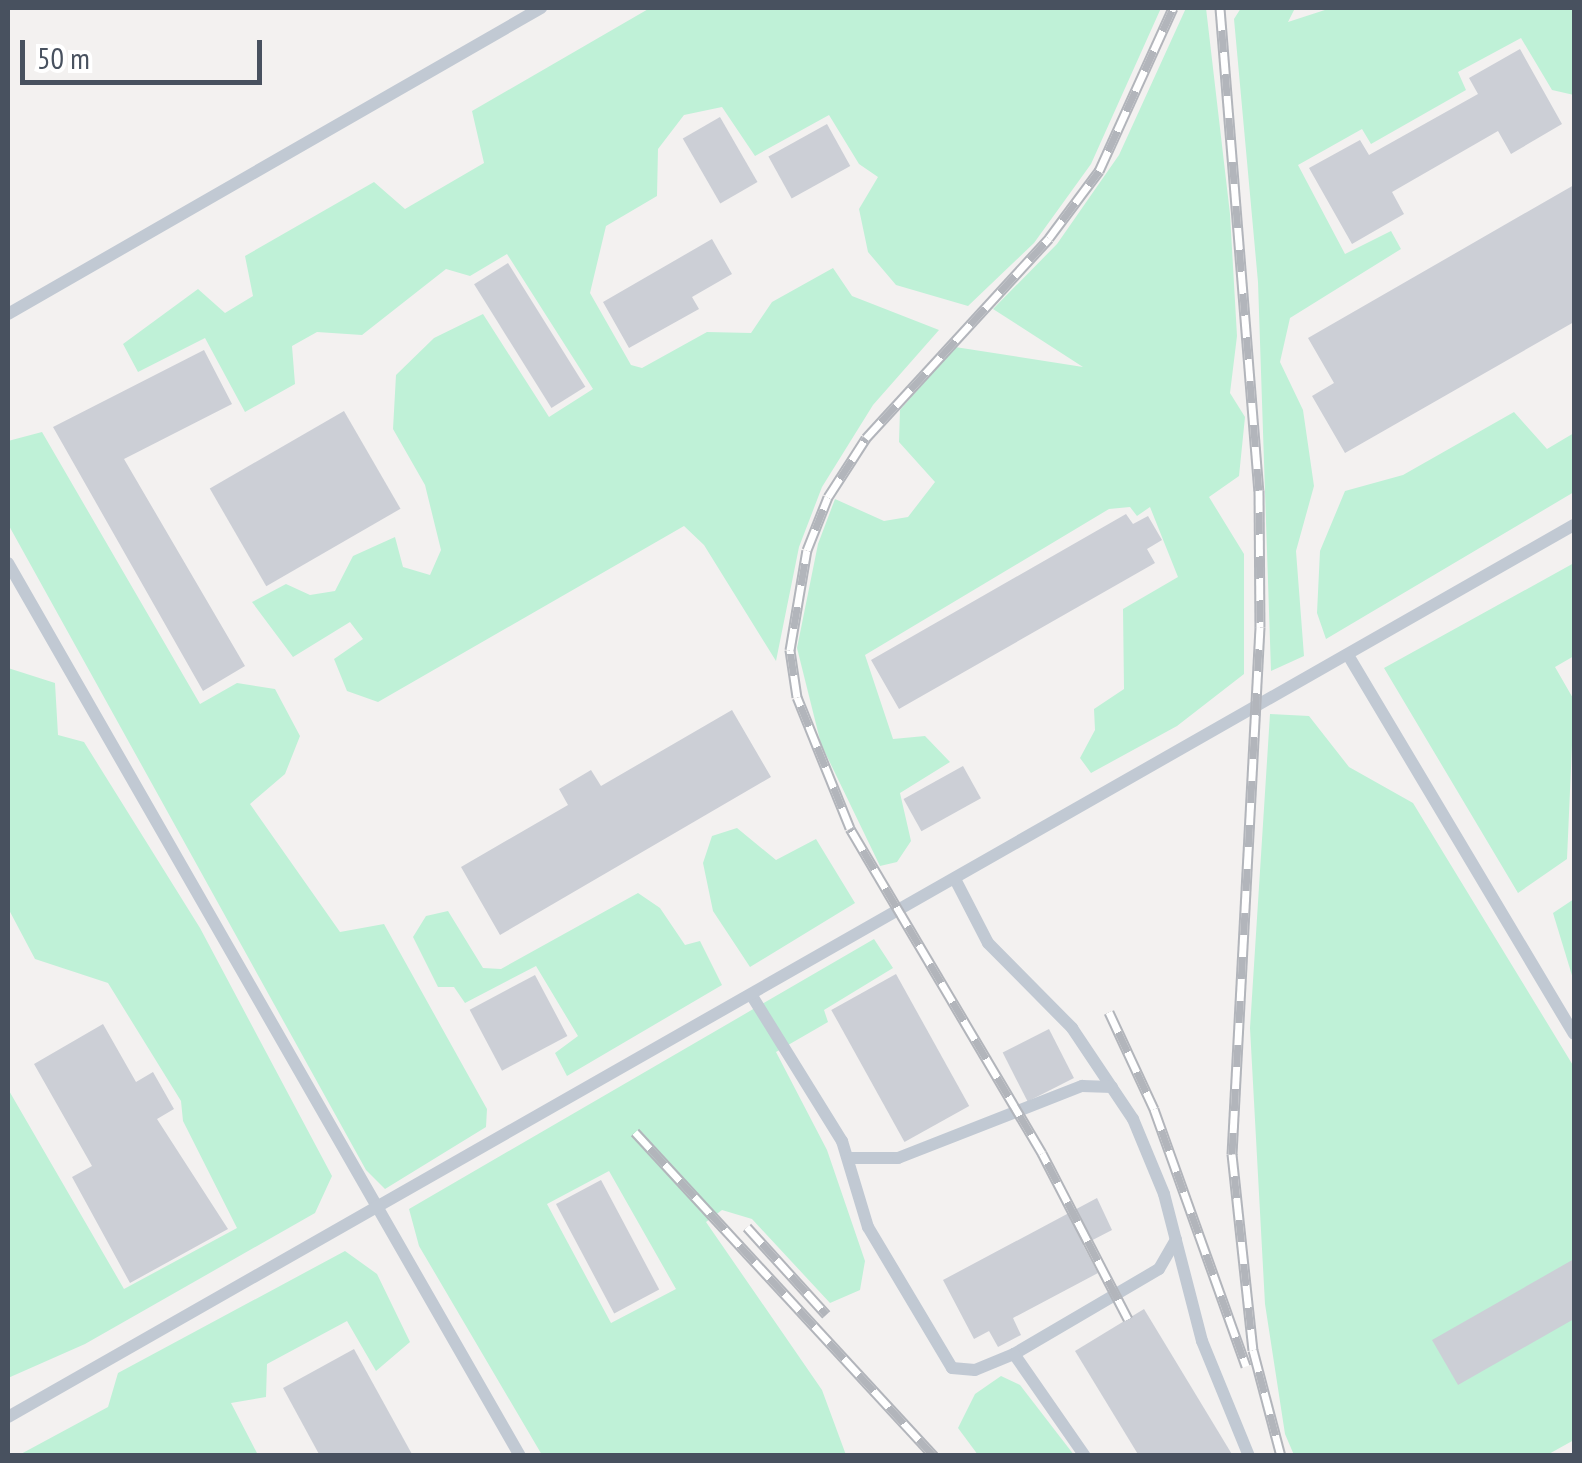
<!DOCTYPE html>
<html>
<head>
<meta charset="utf-8">
<style>
  body { margin:0 }
  #map { position:relative; width:1582px; height:1463px; overflow:hidden; background:#f3f1f0; font-family:"PT Sans Narrow",sans-serif }
  div>[style] { position:absolute }
  .green>* { inset:0; background:#bff1d7 }
  .building>* { inset:0; background:#cccfd6; transform-origin:0 0 }
  .lane>* { height:12px; margin:-6px; padding:0 6px; transform-origin:6px; border-radius:6px; background:#c1c9d3 }
  .rail>* { height:11px; margin-top:-5.5px; transform-origin:0; background:repeating-linear-gradient(90deg,#fff 0 22px,#b2b5bb 0 44px); box-sizing:border-box; border-block:2px solid #b2b5bb }
  span { translate:-50% -50%; white-space:nowrap; text-align:center; line-height:1.15; -webkit-text-stroke:10px #fff; paint-order:stroke }
  .frame { position:absolute; inset:0; border:10px solid #48515f; pointer-events:none }
  .scale { position:absolute; left:20px; top:40px; width:242px; height:45px; box-sizing:border-box; border:5px solid #48515f; border-top:0; padding-left:12px; font-size:30px; line-height:35px; white-space:nowrap; color:#48515f; -webkit-text-stroke:8px #fff; paint-order:stroke }
</style>
</head>
<body>
<div id="map">
  <div class="green">
    <i style="clip-path:polygon(650px 8px,1161px 8px,1091px 164px,1034px 243px,968px 306px,896px 285px,868px 252px,859px 209px,878px 177px,859px 164px,829px 115px,755px 156px,722px 107px,684px 115px,658px 149px,657px 196px,606px 226px,590px 293px,631px 365px,642px 368px,707px 332px,751px 333px,772px 302px,833px 268px,852px 296px,939px 330px,873px 405px,822px 487px,799px 547px,776px 661px,704px 545px,684px 526px,378px 702px,347px 691px,334px 659px,363px 639px,350px 622px,293px 657px,252px 602px,286px 584px,310px 595px,335px 591px,353px 556px,395px 537px,403px 567px,430px 575px,441px 550px,425px 485px,393px 429px,396px 375px,434px 338px,483px 314px,549px 417px,593px 389px,507px 254px,470px 276px,446px 269px,362px 335px,317px 332px,292px 346px,295px 384px,245px 412px,205px 338px,138px 372px,123px 344px,198px 289px,225px 313px,253px 296px,245px 256px,374px 182px,405px 209px,484px 163px,472px 111px)"></i>
    <i style="clip-path:polygon(1186px 8px,1206px 8px,1230px 214px,1237px 336px,1230px 393px,1245px 417px,1239px 476px,1209px 497px,1244px 554px,1244px 674px,1177px 726px,1091px 773px,1080px 758px,1095px 730px,1094px 709px,1124px 689px,1123px 609px,1178px 577px,1150px 507px,1137px 516px,1130px 507px,1109px 509px,865px 655px,893px 739px,925px 736px,950px 762px,900px 793px,911px 841px,897px 862px,880px 866px,821px 744px,797px 648px,818px 544px,835px 499px,884px 521px,908px 517px,935px 482px,899px 442px,900px 410px,955px 347px,1083px 367px,993px 309px,1057px 244px,1119px 155px)"></i>
    <i style="clip-path:polygon(1241px 8px,1295px 8px,1288px 22px,1331px 8px,1574px 8px,1574px 95px,1552px 90px,1521px 38px,1458px 72px,1466px 90px,1371px 144px,1362px 129px,1298px 165px,1345px 254px,1391px 231px,1401px 249px,1290px 318px,1280px 362px,1303px 410px,1314px 486px,1296px 551px,1304px 656px,1271px 671px,1258px 282px,1234px 19px)"></i>
    <i style="clip-path:polygon(1514px 412px,1547px 449px,1574px 433px,1574px 492px,1326px 639px,1317px 613px,1320px 551px,1345px 491px,1403px 475px)"></i>
    <i style="clip-path:polygon(42px 432px,200px 704px,237px 683px,275px 689px,300px 736px,285px 774px,250px 804px,340px 932px,384px 924px,487px 1109px,486px 1127px,385px 1189px,366px 1170px,8px 524px,8px 441px)"></i>
    <i style="clip-path:polygon(1574px 563px,1574px 656px,1555px 667px,1574px 700px,1567px 859px,1518px 893px,1384px 668px)"></i>
    <i style="clip-path:polygon(8px 668px,55px 683px,58px 735px,84px 742px,200px 928px,332px 1176px,315px 1213px,85px 1344px,8px 1378px,8px 1089px,124px 1289px,237px 1228px,183px 1121px,181px 1101px,108px 983px,35px 959px,8px 908px)"></i>
    <i style="clip-path:polygon(1270px 714px,1309px 716px,1349px 767px,1413px 803px,1574px 1067px,1574px 1440px,1547px 1455px,1294px 1455px,1285px 1434px,1265px 1304px,1250px 1028px)"></i>
    <i style="clip-path:polygon(737px 828px,776px 860px,816px 839px,855px 903px,750px 967px,713px 911px,703px 863px,712px 836px)"></i>
    <i style="clip-path:polygon(638px 893px,660px 908px,685px 945px,700px 941px,722px 985px,567px 1076px,555px 1053px,578px 1036px,536px 966px,465px 1003px,454px 987px,438px 987px,413px 937px,426px 916px,448px 911px,483px 968px,501px 969px)"></i>
    <i style="clip-path:polygon(1574px 899px,1574px 982px,1553px 913px)"></i>
    <i style="clip-path:polygon(evenodd,874px 939px,893px 968px,824px 1010px,828px 1022px,776px 1052px,827px 1150px,865px 1261px,860px 1290px,830px 1303px,752px 1219px,722px 1210px,706px 1222px,822px 1390px,846px 1455px,542px 1455px,419px 1246px,409px 1209px,874px 939px,609px 1171px,676px 1289px,611px 1323px,547px 1204px,609px 1171px)"></i>
    <i style="clip-path:polygon(345px 1251px,377px 1274px,410px 1342px,376px 1371px,347px 1321px,267px 1364px,266px 1397px,231px 1403px,258px 1455px,19px 1455px,108px 1407px,118px 1373px)"></i>
    <i style="clip-path:polygon(1001px 1376px,1020px 1385px,1074px 1455px,978px 1455px,958px 1428px,975px 1394px)"></i>
  </div>
  <div class="building">
    <i style="clip-path:polygon(1520px 49px,1562px 124px,1511px 154px,1498px 131px,1392px 192px,1404px 214px,1352px 244px,1309px 168px,1360px 140px,1369px 155px,1478px 94px,1469px 78px)"></i>
    <i style="left:720px;top:117px;width:75px;height:43px;rotate:60deg"></i>
    <i style="left:827px;top:124px;width:48px;height:67px;rotate:61deg"></i>
    <i style="clip-path:polygon(1574px 185px,1574px 322px,1345px 453px,1312px 396px,1334px 383px,1308px 338px)"></i>
    <i style="clip-path:polygon(712px 239px,732px 274px,692px 297px,699px 309px,629px 348px,603px 302px)"></i>
    <i style="left:508px;top:263px;width:146px;height:40px;rotate:58deg"></i>
    <i style="clip-path:polygon(204px 350px,232px 404px,124px 459px,245px 666px,203px 691px,53px 427px)"></i>
    <i style="left:344px;top:411px;width:113px;height:155px;rotate:60deg"></i>
    <i style="clip-path:polygon(1126px 514px,1133px 524px,1148px 516px,1162px 540px,1147px 549px,1155px 563px,899px 709px,871px 660px)"></i>
    <i style="clip-path:polygon(732px 710px,771px 777px,500px 935px,461px 867px,568px 805px,559px 789px,591px 770px,601px 786px)"></i>
    <i style="left:963px;top:766px;width:37px;height:68px;rotate:61deg"></i>
    <i style="left:896px;top:974px;width:151px;height:74px;rotate:61deg"></i>
    <i style="left:535px;top:975px;width:69px;height:74px;rotate:62deg"></i>
    <i style="clip-path:polygon(103px 1024px,136px 1082px,153px 1072px,174px 1109px,157px 1119px,228px 1229px,130px 1283px,72px 1177px,92px 1166px,34px 1064px)"></i>
    <i style="left:1049px;top:1029px;width:55px;height:52px;rotate:63deg"></i>
    <i style="left:601px;top:1180px;width:124px;height:51px;rotate:62deg"></i>
    <i style="clip-path:polygon(1097px 1198px,1112px 1230px,1083px 1245px,1098px 1273px,1013px 1318px,1021px 1335px,998px 1347px,989px 1331px,974px 1339px,943px 1280px)"></i>
    <i style="clip-path:polygon(1574px 1259px,1574px 1319px,1458px 1385px,1432px 1340px)"></i>
    <i style="clip-path:polygon(1144px 1309px,1233px 1456px,1139px 1456px,1075px 1351px)"></i>
    <i style="clip-path:polygon(354px 1349px,413px 1456px,320px 1456px,283px 1388px)"></i>
  </div>
  <div class="lane">
    <i style="left:8px;top:314px;width:615px;rotate:-29.86deg"></i>
    <i style="left:8px;top:563px;width:1029px;rotate:60.17deg"></i>
    <i style="left:1348px;top:655px;width:441px;rotate:59.2deg"></i>
    <i style="left:955px;top:879px;width:72px;rotate:62.7deg"></i>
    <i style="left:988px;top:943px;width:120px;rotate:45.3deg"></i>
    <i style="left:1072px;top:1028px;width:110px;rotate:56.2deg"></i>
    <i style="left:1133px;top:1119px;width:81px;rotate:67.5deg"></i>
    <i style="left:1164px;top:1194px;width:152px;rotate:75.5deg"></i>
    <i style="left:1202px;top:1341px;width:124px;rotate:67.8deg"></i>
    <i style="left:752px;top:996px;width:171px;rotate:58.2deg"></i>
    <i style="left:842px;top:1141px;width:90px;rotate:73.2deg"></i>
    <i style="left:868px;top:1227px;width:164px;rotate:59.2deg"></i>
    <i style="left:952px;top:1368px;width:23px;rotate:5deg"></i>
    <i style="left:975px;top:1370px;width:42px;rotate:-22.3deg"></i>
    <i style="left:1014px;top:1354px;width:168px;rotate:-30.4deg"></i>
    <i style="left:1159px;top:1269px;width:34px;rotate:-60deg"></i>
    <i style="left:850px;top:1158px;width:48px"></i>
    <i style="left:898px;top:1158px;width:198px;rotate:-21.4deg"></i>
    <i style="left:1082px;top:1086px;width:30px;rotate:2deg"></i>
    <i style="left:1014px;top:1354px;width:124px;rotate:55.2deg"></i>
    <i style="left:8px;top:1417px;width:1802px;rotate:-29.67deg"></i>
  </div>
  <div class="rail">
    <i style="left:1220px;top:8px;width:484px;rotate:85.4deg"></i>
    <i style="left:1259px;top:490px;width:137px;rotate:89.6deg"></i>
    <i style="left:1260px;top:627px;width:528px;rotate:93.04deg"></i>
    <i style="left:1232px;top:1154px;width:197px;rotate:83.9deg"></i>
    <i style="left:1253px;top:1350px;width:110px;rotate:75.2deg"></i>
    <i style="left:1109px;top:1012px;width:107px;rotate:65.1deg"></i>
    <i style="left:1154px;top:1109px;width:273px;rotate:70.3deg"></i>
    <i style="left:635px;top:1132px;width:441px;rotate:47.3deg"></i>
    <i style="left:747px;top:1227px;width:118px;rotate:47.8deg"></i>
    <i style="left:1128px;top:1319px;width:187px;rotate:-117.4deg"></i>
    <i style="left:1042px;top:1153px;width:377px;rotate:-120.6deg"></i>
    <i style="left:850px;top:828px;width:141px;rotate:-112deg"></i>
    <i style="left:797px;top:697px;width:48px;rotate:-98.5deg"></i>
    <i style="left:790px;top:650px;width:101px;rotate:-80.4deg"></i>
    <i style="left:807px;top:550px;width:57px;rotate:-68.4deg"></i>
    <i style="left:828px;top:497px;width:70px;rotate:-57.2deg"></i>
    <i style="left:866px;top:438px;width:271px;rotate:-47.5deg"></i>
    <i style="left:1049px;top:238px;width:84px;rotate:-53.3deg"></i>
    <i style="left:1099px;top:171px;width:179px;rotate:-65.6deg"></i>
  </div>
  <div class="frame"></div>
  <div class="scale">50 m</div>
</div>
</body>
</html>
